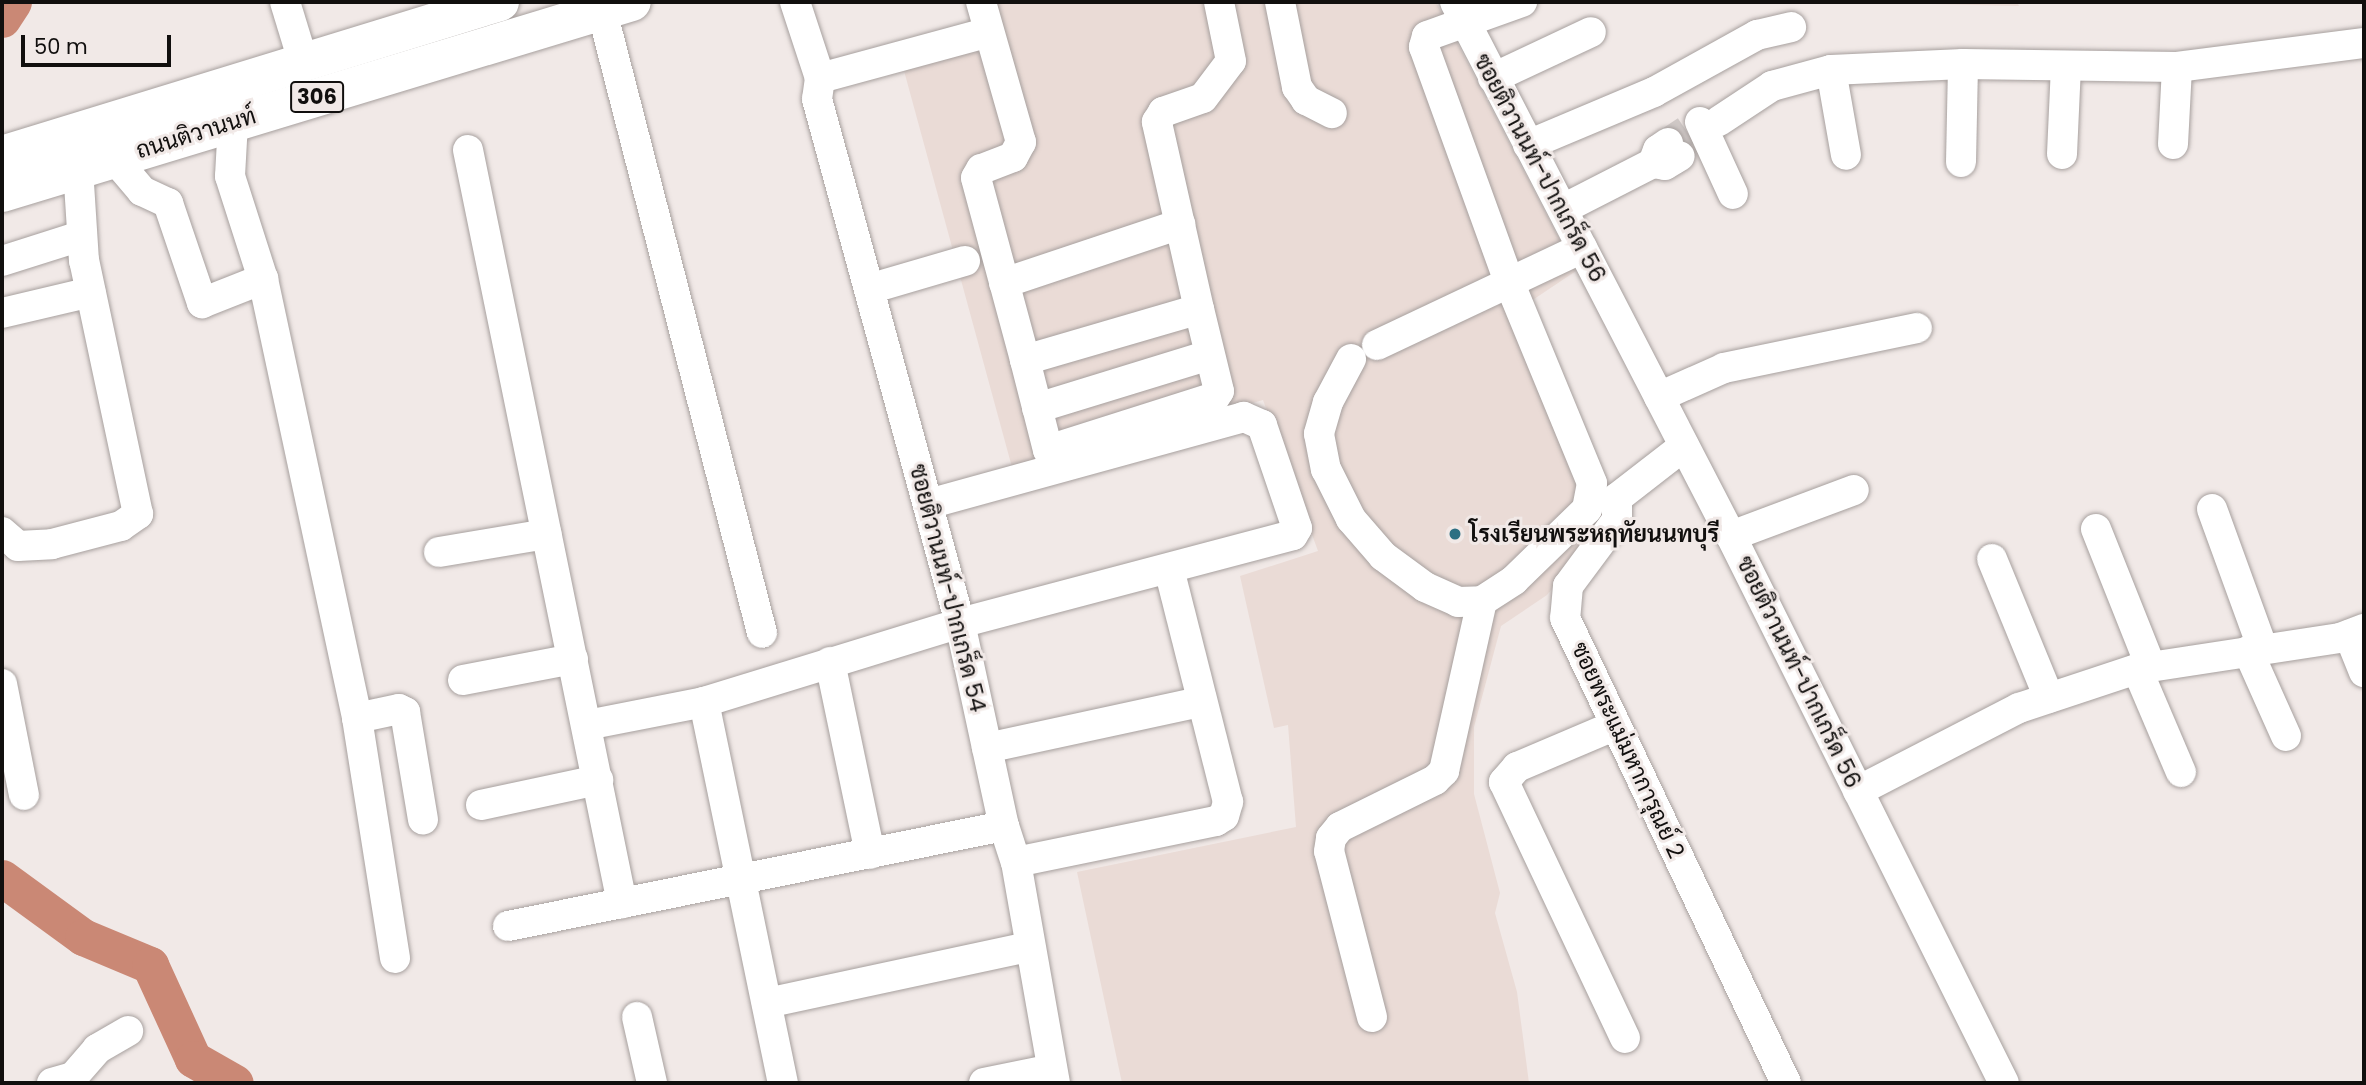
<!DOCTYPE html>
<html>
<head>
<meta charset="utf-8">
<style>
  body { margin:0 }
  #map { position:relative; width:2366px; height:1085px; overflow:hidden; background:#f1e9e7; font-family:Poppins,Sarabun,sans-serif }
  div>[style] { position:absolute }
  .built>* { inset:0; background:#eadbd6 }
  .river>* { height:37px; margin:-18.5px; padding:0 18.5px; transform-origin:18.5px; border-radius:18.5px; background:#ca8875 }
  .minor-tunnel>* { height:30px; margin-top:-15px; transform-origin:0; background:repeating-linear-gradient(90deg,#cfc8c6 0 30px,transparent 0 45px) }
  .roads { filter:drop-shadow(0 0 2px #a7a09e) drop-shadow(0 0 2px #a7a09e) }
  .minor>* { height:30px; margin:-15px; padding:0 15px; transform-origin:15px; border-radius:15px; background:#fff }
  .major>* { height:38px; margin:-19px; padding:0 19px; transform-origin:19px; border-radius:19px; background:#fff }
  .dots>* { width:19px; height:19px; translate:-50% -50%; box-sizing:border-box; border:4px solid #f1e9e7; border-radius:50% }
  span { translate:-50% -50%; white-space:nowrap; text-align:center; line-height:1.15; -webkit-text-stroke:6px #f1e9e7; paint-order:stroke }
  .shield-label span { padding:2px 5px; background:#f1e9e7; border:2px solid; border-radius:5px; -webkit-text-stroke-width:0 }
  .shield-label { font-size:21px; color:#110f0e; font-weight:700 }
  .street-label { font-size:23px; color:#110f0e }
  .poi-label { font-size:23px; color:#110f0e; font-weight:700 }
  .left { translate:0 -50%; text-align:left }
  .frame { position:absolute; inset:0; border:4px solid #110f0e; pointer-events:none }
  .scale { position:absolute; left:21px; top:35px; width:150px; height:32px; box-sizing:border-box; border:4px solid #110f0e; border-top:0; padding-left:9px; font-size:21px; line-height:24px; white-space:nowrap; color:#110f0e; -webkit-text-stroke:5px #f1e9e7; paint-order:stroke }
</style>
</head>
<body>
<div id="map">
  <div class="built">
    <i style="clip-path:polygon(966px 2px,1436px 2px,1576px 271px,1522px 307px,1612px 517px,1547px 595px,1501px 626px,1474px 727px,1474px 794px,1500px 893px,1495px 913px,1517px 992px,1529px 1083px,1122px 1083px,1077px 872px,1296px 827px,1288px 725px,1274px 728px,1240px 576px,1318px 551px,1263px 400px,1013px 471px,903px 67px,977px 49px)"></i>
    <i style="clip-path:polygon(1844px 2px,2017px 2px,2019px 6px)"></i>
  </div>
  <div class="river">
    <i style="left:2px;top:19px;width:20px;rotate:-57deg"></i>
    <i style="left:2px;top:878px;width:100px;rotate:36.1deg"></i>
    <i style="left:83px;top:937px;width:73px;rotate:22.7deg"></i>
    <i style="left:150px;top:965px;width:103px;rotate:65.4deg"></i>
    <i style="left:193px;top:1059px;width:48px;rotate:29.7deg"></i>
  </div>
  <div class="minor-tunnel">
    <i style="left:1668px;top:143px;width:22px;rotate:-34deg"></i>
  </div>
  <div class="roads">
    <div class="minor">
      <i style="left:285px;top:2px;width:62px;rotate:73deg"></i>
      <i style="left:795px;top:2px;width:80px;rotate:71.8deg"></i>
      <i style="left:820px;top:78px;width:21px;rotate:98deg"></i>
      <i style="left:817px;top:99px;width:543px;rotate:74.74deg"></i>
      <i style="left:960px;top:623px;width:208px;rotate:77.8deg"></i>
      <i style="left:1004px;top:826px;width:38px;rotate:72deg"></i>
      <i style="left:1016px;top:862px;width:224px;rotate:80deg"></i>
      <i style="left:981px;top:2px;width:146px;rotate:74.1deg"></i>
      <i style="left:1021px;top:142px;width:17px;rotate:118deg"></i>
      <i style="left:1013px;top:157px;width:34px;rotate:159deg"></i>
      <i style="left:981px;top:169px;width:10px;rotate:119deg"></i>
      <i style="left:976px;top:178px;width:188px;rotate:74.9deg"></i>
      <i style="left:1025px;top:360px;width:181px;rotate:-16.3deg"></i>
      <i style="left:1199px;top:309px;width:192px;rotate:-102.7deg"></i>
      <i style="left:1157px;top:122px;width:12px;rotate:-59deg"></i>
      <i style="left:1163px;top:112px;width:42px;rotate:-19.3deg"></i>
      <i style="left:1203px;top:98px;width:46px;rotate:-52.9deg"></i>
      <i style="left:1231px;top:61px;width:60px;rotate:-101.5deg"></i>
      <i style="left:1280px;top:2px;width:87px;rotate:78.7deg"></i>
      <i style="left:1297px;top:87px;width:16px;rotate:55deg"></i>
      <i style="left:1306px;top:100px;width:29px;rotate:27deg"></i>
      <i style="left:1455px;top:2px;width:601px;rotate:62.67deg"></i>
      <i style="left:1731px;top:536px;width:611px;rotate:63.48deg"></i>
      <i style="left:602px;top:11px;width:642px;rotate:75.57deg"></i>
      <i style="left:1831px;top:70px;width:86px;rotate:80deg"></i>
      <i style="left:820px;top:78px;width:175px;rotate:-15.2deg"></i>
      <i style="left:1493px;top:78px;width:108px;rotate:-25.1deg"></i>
      <i style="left:1719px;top:121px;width:64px;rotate:-33.4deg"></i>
      <i style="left:1772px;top:86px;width:61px;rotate:-15.2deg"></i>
      <i style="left:1831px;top:70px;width:132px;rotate:-2.6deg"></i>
      <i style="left:1963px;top:64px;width:214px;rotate:0.8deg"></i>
      <i style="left:2177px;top:67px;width:189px;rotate:-7.3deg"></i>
      <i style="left:1700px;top:122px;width:79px;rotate:65.4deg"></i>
      <i style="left:1668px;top:143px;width:12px;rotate:145deg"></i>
      <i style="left:1658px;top:150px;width:14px;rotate:111deg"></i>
      <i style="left:1653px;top:163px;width:12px;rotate:9deg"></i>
      <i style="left:1665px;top:165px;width:17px;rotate:-31deg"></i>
      <i style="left:2173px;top:144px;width:77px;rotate:-87deg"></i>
      <i style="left:1528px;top:145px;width:137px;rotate:-22.8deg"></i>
      <i style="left:1654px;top:92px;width:118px;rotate:-29deg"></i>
      <i style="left:1757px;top:35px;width:35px;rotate:-13deg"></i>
      <i style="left:468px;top:150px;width:769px;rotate:78.44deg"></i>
      <i style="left:2062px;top:154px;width:88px;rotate:-87.4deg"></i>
      <i style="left:114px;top:158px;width:43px;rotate:49.7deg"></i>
      <i style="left:142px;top:191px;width:29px;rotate:25deg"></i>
      <i style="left:168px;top:203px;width:106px;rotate:71.2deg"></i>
      <i style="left:202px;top:303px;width:66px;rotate:-21.5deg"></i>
      <i style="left:263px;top:279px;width:108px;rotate:-107.8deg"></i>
      <i style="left:230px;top:176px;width:54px;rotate:-86.8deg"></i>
      <i style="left:1961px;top:162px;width:98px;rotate:-88.8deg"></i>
      <i style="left:1563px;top:209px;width:101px;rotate:-27.1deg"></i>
      <i style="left:2px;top:261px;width:83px;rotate:-17.6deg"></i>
      <i style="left:263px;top:279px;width:449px;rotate:77.9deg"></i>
      <i style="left:357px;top:718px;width:243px;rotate:81deg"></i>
      <i style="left:1004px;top:283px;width:186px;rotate:-18.5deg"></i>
      <i style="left:869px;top:289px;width:100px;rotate:-16.3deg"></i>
      <i style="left:2px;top:313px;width:91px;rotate:-13.3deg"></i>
      <i style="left:1377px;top:345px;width:227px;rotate:-25.3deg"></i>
      <i style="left:1351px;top:359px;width:49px;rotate:118.1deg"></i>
      <i style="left:1328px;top:402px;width:33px;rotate:106deg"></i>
      <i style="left:1319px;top:434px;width:36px;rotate:79deg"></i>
      <i style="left:1326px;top:469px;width:56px;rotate:63.4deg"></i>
      <i style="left:1351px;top:519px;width:49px;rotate:49.1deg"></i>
      <i style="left:1383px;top:556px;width:52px;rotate:36.4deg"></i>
      <i style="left:1425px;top:587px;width:36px;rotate:24deg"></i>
      <i style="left:1458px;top:602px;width:24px;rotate:-2deg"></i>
      <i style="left:1482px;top:601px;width:38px;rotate:-33deg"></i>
      <i style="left:1514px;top:580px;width:102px;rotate:-44.2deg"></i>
      <i style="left:1587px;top:509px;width:26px;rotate:-79deg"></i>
      <i style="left:1592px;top:483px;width:221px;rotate:-112.4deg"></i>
      <i style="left:1508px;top:279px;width:247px;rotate:-109.9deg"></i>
      <i style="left:1424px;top:47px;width:11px;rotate:-75deg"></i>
      <i style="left:1427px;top:36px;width:101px;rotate:-19.7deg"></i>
      <i style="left:1025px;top:360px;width:93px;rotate:75.7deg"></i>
      <i style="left:1048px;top:450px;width:175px;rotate:-17.6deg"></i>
      <i style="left:1215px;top:397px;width:7px;rotate:-56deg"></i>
      <i style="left:1219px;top:391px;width:84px;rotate:-103.7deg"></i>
      <i style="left:1659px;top:397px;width:71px;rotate:-24deg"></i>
      <i style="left:1724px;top:368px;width:197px;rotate:-11.7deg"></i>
      <i style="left:1037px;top:408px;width:180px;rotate:-17.1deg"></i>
      <i style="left:1684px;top:446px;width:85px;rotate:142.2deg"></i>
      <i style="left:1617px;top:498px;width:22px;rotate:90deg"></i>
      <i style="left:1617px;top:520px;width:82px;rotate:126.6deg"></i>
      <i style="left:1568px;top:586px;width:32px;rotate:95deg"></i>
      <i style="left:1565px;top:618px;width:515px;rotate:64.58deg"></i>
      <i style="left:2212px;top:509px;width:149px;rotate:70deg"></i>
      <i style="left:2096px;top:529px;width:146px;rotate:68.3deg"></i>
      <i style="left:2px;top:532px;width:21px;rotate:41deg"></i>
      <i style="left:18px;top:546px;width:34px;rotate:-3deg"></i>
      <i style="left:52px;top:544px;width:71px;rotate:-14.6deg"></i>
      <i style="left:121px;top:526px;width:21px;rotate:-35deg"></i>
      <i style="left:138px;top:514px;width:259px;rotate:-102deg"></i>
      <i style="left:84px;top:261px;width:92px;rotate:-93.7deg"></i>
      <i style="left:1731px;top:536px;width:131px;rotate:-20.5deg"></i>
      <i style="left:439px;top:552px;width:109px;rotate:-9.5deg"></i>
      <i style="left:1992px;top:559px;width:150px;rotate:67.7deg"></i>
      <i style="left:2349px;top:635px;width:40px;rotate:68deg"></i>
      <i style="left:2248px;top:651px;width:93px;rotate:65.9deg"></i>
      <i style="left:830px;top:662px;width:196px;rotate:78.2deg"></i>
      <i style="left:2137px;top:669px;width:112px;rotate:66.9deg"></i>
      <i style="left:463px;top:680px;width:112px;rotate:-10.8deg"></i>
      <i style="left:2px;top:684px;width:113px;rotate:78.8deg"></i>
      <i style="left:704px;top:702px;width:389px;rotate:78.3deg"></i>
      <i style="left:357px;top:718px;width:43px;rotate:-12.1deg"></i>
      <i style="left:399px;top:709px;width:7px;rotate:27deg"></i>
      <i style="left:405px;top:712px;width:109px;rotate:80.5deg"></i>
      <i style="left:587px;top:725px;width:119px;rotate:-11.1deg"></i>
      <i style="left:704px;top:702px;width:268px;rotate:-17.1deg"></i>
      <i style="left:960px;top:623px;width:344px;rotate:-14.8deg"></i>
      <i style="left:1293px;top:535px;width:8px;rotate:-60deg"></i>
      <i style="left:1297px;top:528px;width:109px;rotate:-108.8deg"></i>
      <i style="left:1262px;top:425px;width:20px;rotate:-156deg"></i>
      <i style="left:1244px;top:417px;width:327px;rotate:164.6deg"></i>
      <i style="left:1616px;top:725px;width:108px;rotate:157deg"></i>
      <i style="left:1517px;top:767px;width:20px;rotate:131deg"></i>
      <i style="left:1504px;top:782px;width:283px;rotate:64.7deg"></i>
      <i style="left:987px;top:748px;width:218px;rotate:-12.2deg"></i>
      <i style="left:1858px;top:791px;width:181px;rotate:-27.3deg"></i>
      <i style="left:2019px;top:708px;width:124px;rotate:-18.3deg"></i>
      <i style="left:2137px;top:669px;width:205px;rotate:-8.7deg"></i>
      <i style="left:2340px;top:638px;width:26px;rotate:-21deg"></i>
      <i style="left:481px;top:805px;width:120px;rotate:-12.1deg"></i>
      <i style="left:1016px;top:862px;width:204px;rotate:-11.6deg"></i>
      <i style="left:1216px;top:821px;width:9px;rotate:-32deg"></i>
      <i style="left:1224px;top:816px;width:15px;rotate:-74deg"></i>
      <i style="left:1228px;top:802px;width:240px;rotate:-104.2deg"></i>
      <i style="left:508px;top:926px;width:506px;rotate:-11.4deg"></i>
      <i style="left:767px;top:1003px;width:268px;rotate:-12.1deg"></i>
      <i style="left:637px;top:1017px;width:68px;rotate:77.2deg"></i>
      <i style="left:1372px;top:1017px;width:171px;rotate:-104.5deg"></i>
      <i style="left:1329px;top:851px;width:13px;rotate:-81deg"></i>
      <i style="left:1331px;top:838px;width:14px;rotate:-51deg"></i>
      <i style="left:1340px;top:827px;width:106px;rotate:-26.3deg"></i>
      <i style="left:1435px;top:780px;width:13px;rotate:-45deg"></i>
      <i style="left:1444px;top:771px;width:174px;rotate:-77.4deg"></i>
      <i style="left:52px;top:1083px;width:22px;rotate:-16deg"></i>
      <i style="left:73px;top:1077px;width:37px;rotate:-49deg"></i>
      <i style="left:97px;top:1049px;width:36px;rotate:-30deg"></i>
      <i style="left:984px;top:1083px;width:69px;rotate:-11.6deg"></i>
    </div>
    <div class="major">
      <i style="left:2px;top:155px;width:521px;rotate:-17.08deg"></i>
      <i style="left:2px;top:193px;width:658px;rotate:-16.87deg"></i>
    </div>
  </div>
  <div class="dots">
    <i style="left:1455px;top:534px;background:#2d6f82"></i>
  </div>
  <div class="shield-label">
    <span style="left:317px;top:97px">306</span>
  </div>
  <div class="street-label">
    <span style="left:196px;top:133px;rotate:-17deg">ถนนติวานนท์</span>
    <span style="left:1540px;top:168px;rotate:62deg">ซอยติวานนท์-ปากเกร็ด 56</span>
    <span style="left:948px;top:588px;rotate:76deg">ซอยติวานนท์-ปากเกร็ด 54</span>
    <span style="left:1799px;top:672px;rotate:64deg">ซอยติวานนท์-ปากเกร็ด 56</span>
    <span style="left:1628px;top:750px;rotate:65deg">ซอยพระแม่มหาการุณย์ 2</span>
  </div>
  <div class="poi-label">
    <span class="left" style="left:1469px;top:534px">โรงเรียนพระหฤทัยนนทบุรี</span>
  </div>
  <div class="frame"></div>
  <div class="scale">50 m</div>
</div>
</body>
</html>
